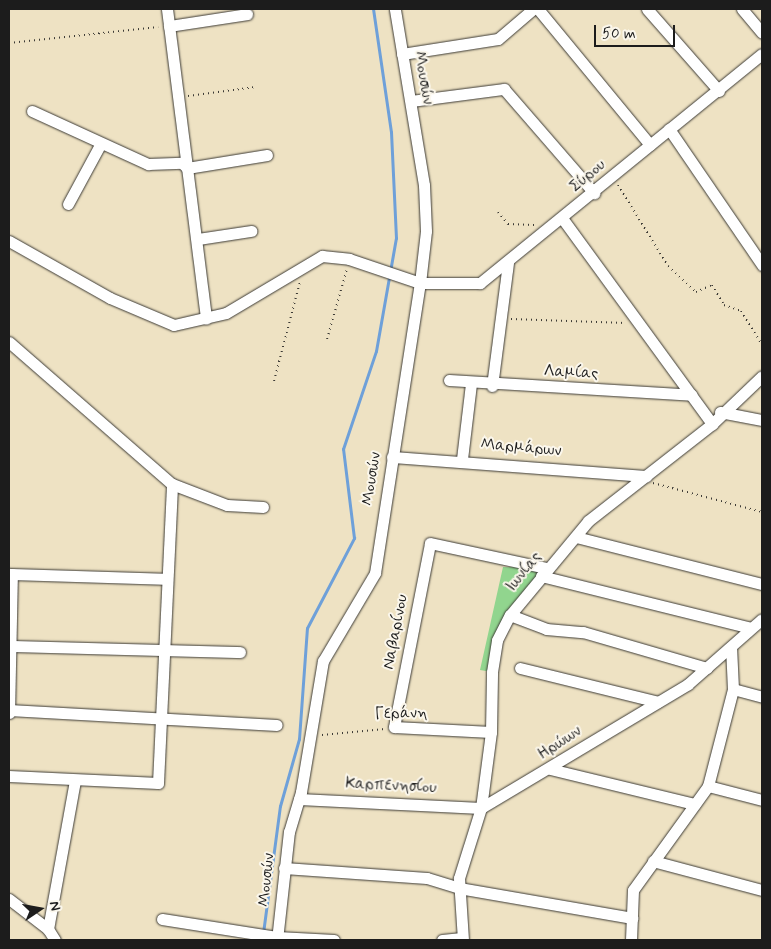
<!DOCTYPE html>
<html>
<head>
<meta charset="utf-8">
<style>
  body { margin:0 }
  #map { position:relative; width:771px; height:949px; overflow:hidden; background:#eee2c3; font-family:Mynerve,sans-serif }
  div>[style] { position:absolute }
  .green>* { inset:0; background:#91d58e }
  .stream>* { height:3px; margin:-1.5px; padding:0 1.5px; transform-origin:1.5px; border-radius:1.5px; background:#6ea0d9 }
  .path>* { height:2px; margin-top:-1px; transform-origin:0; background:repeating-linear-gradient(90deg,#3c3a35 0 1px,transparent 0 5px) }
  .roads { filter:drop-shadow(0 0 1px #3c3a35) drop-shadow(0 0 1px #3c3a35) }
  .street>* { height:11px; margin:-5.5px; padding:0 5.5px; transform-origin:5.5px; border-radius:5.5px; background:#fff }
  span { translate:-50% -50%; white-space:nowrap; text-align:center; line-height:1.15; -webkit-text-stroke:4px #fbf7ec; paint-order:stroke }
  .street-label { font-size:16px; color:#1c1c1c }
  .frame { position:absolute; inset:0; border:10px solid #1c1c1c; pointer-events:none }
  .north { position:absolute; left:15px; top:884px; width:50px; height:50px; -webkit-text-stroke:4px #fbf7ec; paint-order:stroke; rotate:78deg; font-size:14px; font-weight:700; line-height:20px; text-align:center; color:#1c1c1c }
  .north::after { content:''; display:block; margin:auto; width:18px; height:22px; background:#1c1c1c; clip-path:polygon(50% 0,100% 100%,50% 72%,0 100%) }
  .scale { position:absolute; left:594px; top:25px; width:81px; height:22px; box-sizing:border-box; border:2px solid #1c1c1c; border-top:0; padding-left:6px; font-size:15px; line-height:18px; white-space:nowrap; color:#1c1c1c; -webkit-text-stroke:4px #fbf7ec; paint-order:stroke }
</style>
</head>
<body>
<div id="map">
  <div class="green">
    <i style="clip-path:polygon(503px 567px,547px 568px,510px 615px,492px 672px,480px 670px)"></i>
  </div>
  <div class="stream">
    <i style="left:263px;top:933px;width:128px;rotate:-82.4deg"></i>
    <i style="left:280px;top:806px;width:70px;rotate:-74.2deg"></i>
    <i style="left:299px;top:739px;width:111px;rotate:-85.9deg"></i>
    <i style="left:307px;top:628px;width:102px;rotate:-62.4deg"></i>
    <i style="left:354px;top:538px;width:90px;rotate:-97deg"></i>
    <i style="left:343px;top:449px;width:103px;rotate:-71.4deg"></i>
    <i style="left:376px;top:351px;width:115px;rotate:-80deg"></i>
    <i style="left:396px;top:238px;width:106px;rotate:-92.7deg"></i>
    <i style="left:391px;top:132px;width:124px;rotate:-98.3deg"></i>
  </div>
  <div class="path">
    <i style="left:9px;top:43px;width:150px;rotate:-6.1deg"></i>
    <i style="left:188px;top:96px;width:68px;rotate:-7.7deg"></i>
    <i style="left:618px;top:185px;width:95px;rotate:58.3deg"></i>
    <i style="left:668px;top:266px;width:38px;rotate:43deg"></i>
    <i style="left:696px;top:292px;width:17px;rotate:-24deg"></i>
    <i style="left:712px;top:285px;width:23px;rotate:59deg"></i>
    <i style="left:724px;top:305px;width:18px;rotate:19deg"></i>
    <i style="left:741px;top:311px;width:40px;rotate:58deg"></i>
    <i style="left:498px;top:212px;width:16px;rotate:50deg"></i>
    <i style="left:508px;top:224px;width:26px;rotate:2deg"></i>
    <i style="left:511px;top:319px;width:115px;rotate:2deg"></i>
    <i style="left:327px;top:339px;width:73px;rotate:-74.1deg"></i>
    <i style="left:274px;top:381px;width:102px;rotate:-75.3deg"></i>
    <i style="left:653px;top:483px;width:113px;rotate:14.9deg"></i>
    <i style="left:322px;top:735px;width:63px;rotate:-5.4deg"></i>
  </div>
  <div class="roads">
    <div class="street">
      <i style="left:167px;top:9px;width:312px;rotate:82.8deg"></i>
      <i style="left:538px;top:9px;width:176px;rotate:50.5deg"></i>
      <i style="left:647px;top:9px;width:109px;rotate:48.7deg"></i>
      <i style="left:742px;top:9px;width:31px;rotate:50deg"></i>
      <i style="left:169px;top:26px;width:79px;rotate:-8.7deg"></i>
      <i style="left:402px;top:54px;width:97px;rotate:-8.9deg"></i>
      <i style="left:498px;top:39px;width:46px;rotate:-40.6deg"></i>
      <i style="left:411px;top:101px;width:94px;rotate:-7.4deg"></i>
      <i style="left:504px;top:89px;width:138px;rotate:49.1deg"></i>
      <i style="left:32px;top:111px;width:128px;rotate:24.6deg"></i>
      <i style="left:148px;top:164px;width:34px;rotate:-2deg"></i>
      <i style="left:182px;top:163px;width:7px;rotate:45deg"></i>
      <i style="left:187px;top:168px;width:81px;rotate:-9.2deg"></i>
      <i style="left:669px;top:129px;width:165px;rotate:55.6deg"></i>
      <i style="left:68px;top:204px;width:69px;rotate:-61.6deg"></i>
      <i style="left:562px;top:218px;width:255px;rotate:53.9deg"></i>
      <i style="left:198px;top:239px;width:54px;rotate:-8.6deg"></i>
      <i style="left:9px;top:241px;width:116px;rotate:29.4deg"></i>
      <i style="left:110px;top:298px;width:69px;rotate:22.9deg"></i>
      <i style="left:174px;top:325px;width:53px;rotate:-13deg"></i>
      <i style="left:226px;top:313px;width:112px;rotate:-30.7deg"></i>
      <i style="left:322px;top:256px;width:27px;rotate:6deg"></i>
      <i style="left:349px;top:259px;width:75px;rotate:18.7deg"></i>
      <i style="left:420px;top:283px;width:60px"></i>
      <i style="left:480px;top:283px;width:363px;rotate:-39.1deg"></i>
      <i style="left:9px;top:342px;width:216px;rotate:41.1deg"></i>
      <i style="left:172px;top:484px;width:59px;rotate:20.9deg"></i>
      <i style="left:227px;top:505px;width:36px;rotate:3deg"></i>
      <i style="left:449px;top:380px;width:243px;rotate:3.5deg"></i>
      <i style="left:492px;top:386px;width:125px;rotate:-82.6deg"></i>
      <i style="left:720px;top:412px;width:43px;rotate:10.8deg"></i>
      <i style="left:392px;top:457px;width:255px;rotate:4.3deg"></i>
      <i style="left:462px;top:459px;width:76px;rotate:-83.2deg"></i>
      <i style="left:576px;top:537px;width:192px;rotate:14.2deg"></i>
      <i style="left:9px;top:574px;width:157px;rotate:1.8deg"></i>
      <i style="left:541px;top:576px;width:216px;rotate:13.9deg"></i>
      <i style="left:510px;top:615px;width:39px;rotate:21deg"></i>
      <i style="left:546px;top:629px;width:37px;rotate:5deg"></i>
      <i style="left:583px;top:632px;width:129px;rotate:16.2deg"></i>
      <i style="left:9px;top:646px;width:231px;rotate:1.5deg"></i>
      <i style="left:520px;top:668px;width:142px;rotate:13.8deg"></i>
      <i style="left:733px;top:689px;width:30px;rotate:15deg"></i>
      <i style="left:9px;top:710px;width:268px;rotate:3.2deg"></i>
      <i style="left:9px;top:713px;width:139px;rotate:-88.8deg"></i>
      <i style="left:491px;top:732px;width:97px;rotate:-177deg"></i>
      <i style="left:394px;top:727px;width:187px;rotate:-78.9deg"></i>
      <i style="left:430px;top:543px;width:120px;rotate:12.1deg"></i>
      <i style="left:550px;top:769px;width:149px;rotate:13.6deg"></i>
      <i style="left:9px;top:776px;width:149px;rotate:2.7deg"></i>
      <i style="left:158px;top:783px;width:299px;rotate:-87.3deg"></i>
      <i style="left:708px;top:786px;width:56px;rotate:14.5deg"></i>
      <i style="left:299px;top:799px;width:182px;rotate:2.8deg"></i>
      <i style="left:481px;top:808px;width:77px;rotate:-82.5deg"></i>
      <i style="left:491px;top:732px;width:60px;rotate:-89deg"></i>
      <i style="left:492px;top:672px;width:32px;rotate:-81deg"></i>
      <i style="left:497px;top:640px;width:28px;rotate:-63deg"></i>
      <i style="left:510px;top:615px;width:122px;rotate:-50.3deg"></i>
      <i style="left:588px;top:521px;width:157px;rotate:-38deg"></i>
      <i style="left:712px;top:424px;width:69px;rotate:-43.8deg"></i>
      <i style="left:653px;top:861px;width:113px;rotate:14.9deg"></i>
      <i style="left:284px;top:868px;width:143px;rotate:4deg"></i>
      <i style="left:427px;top:878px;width:34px;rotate:17deg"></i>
      <i style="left:459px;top:888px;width:176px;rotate:9.8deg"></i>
      <i style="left:9px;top:899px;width:49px;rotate:37.6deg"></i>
      <i style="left:48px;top:929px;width:13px;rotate:58deg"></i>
      <i style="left:162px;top:919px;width:116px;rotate:8.9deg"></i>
      <i style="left:277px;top:937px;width:57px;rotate:3deg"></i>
      <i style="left:48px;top:929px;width:151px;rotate:-79.7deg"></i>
      <i style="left:277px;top:940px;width:109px;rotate:-83.7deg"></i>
      <i style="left:289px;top:832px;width:42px;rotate:-73.3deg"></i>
      <i style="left:301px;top:792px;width:133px;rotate:-80.5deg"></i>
      <i style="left:323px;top:661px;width:102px;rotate:-59.4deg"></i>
      <i style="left:375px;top:573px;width:293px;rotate:-81.2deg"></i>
      <i style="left:420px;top:283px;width:52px;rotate:-83.4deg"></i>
      <i style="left:426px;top:231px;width:46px;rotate:-92.5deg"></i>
      <i style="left:424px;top:185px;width:178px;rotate:-99.4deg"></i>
      <i style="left:442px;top:940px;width:20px;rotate:-6deg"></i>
      <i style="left:463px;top:940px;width:62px;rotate:-93.7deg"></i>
      <i style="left:459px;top:878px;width:73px;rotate:-72.6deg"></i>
      <i style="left:481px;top:808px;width:241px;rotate:-30.9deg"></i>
      <i style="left:688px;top:684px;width:98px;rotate:-41.3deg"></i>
      <i style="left:631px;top:940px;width:50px;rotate:-87.7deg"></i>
      <i style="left:633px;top:890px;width:128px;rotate:-54.2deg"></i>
      <i style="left:708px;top:786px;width:100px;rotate:-75.5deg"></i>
      <i style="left:733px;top:689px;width:42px;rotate:-92.7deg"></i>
    </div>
  </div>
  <div class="street-label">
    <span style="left:423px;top:78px;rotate:80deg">Μουσών</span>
    <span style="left:588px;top:176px;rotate:-40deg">Σύρου</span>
    <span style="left:571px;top:373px;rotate:3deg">Λαμίας</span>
    <span style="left:521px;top:448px;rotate:5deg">Μαρμάρων</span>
    <span style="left:372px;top:479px;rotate:-81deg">Μουσών</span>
    <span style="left:524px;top:572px;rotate:-50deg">Ιωνίας</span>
    <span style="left:396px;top:632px;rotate:-79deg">Ναβαρίνου</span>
    <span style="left:401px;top:714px;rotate:-1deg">Γεράνη</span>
    <span style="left:560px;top:743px;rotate:-33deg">Ηρώων</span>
    <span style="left:391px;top:786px;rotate:3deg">Καρπενησίου</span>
    <span style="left:267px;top:880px;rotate:-84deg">Μουσών</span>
  </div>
  <div class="frame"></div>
  <div class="north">N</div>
  <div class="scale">50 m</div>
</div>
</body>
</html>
